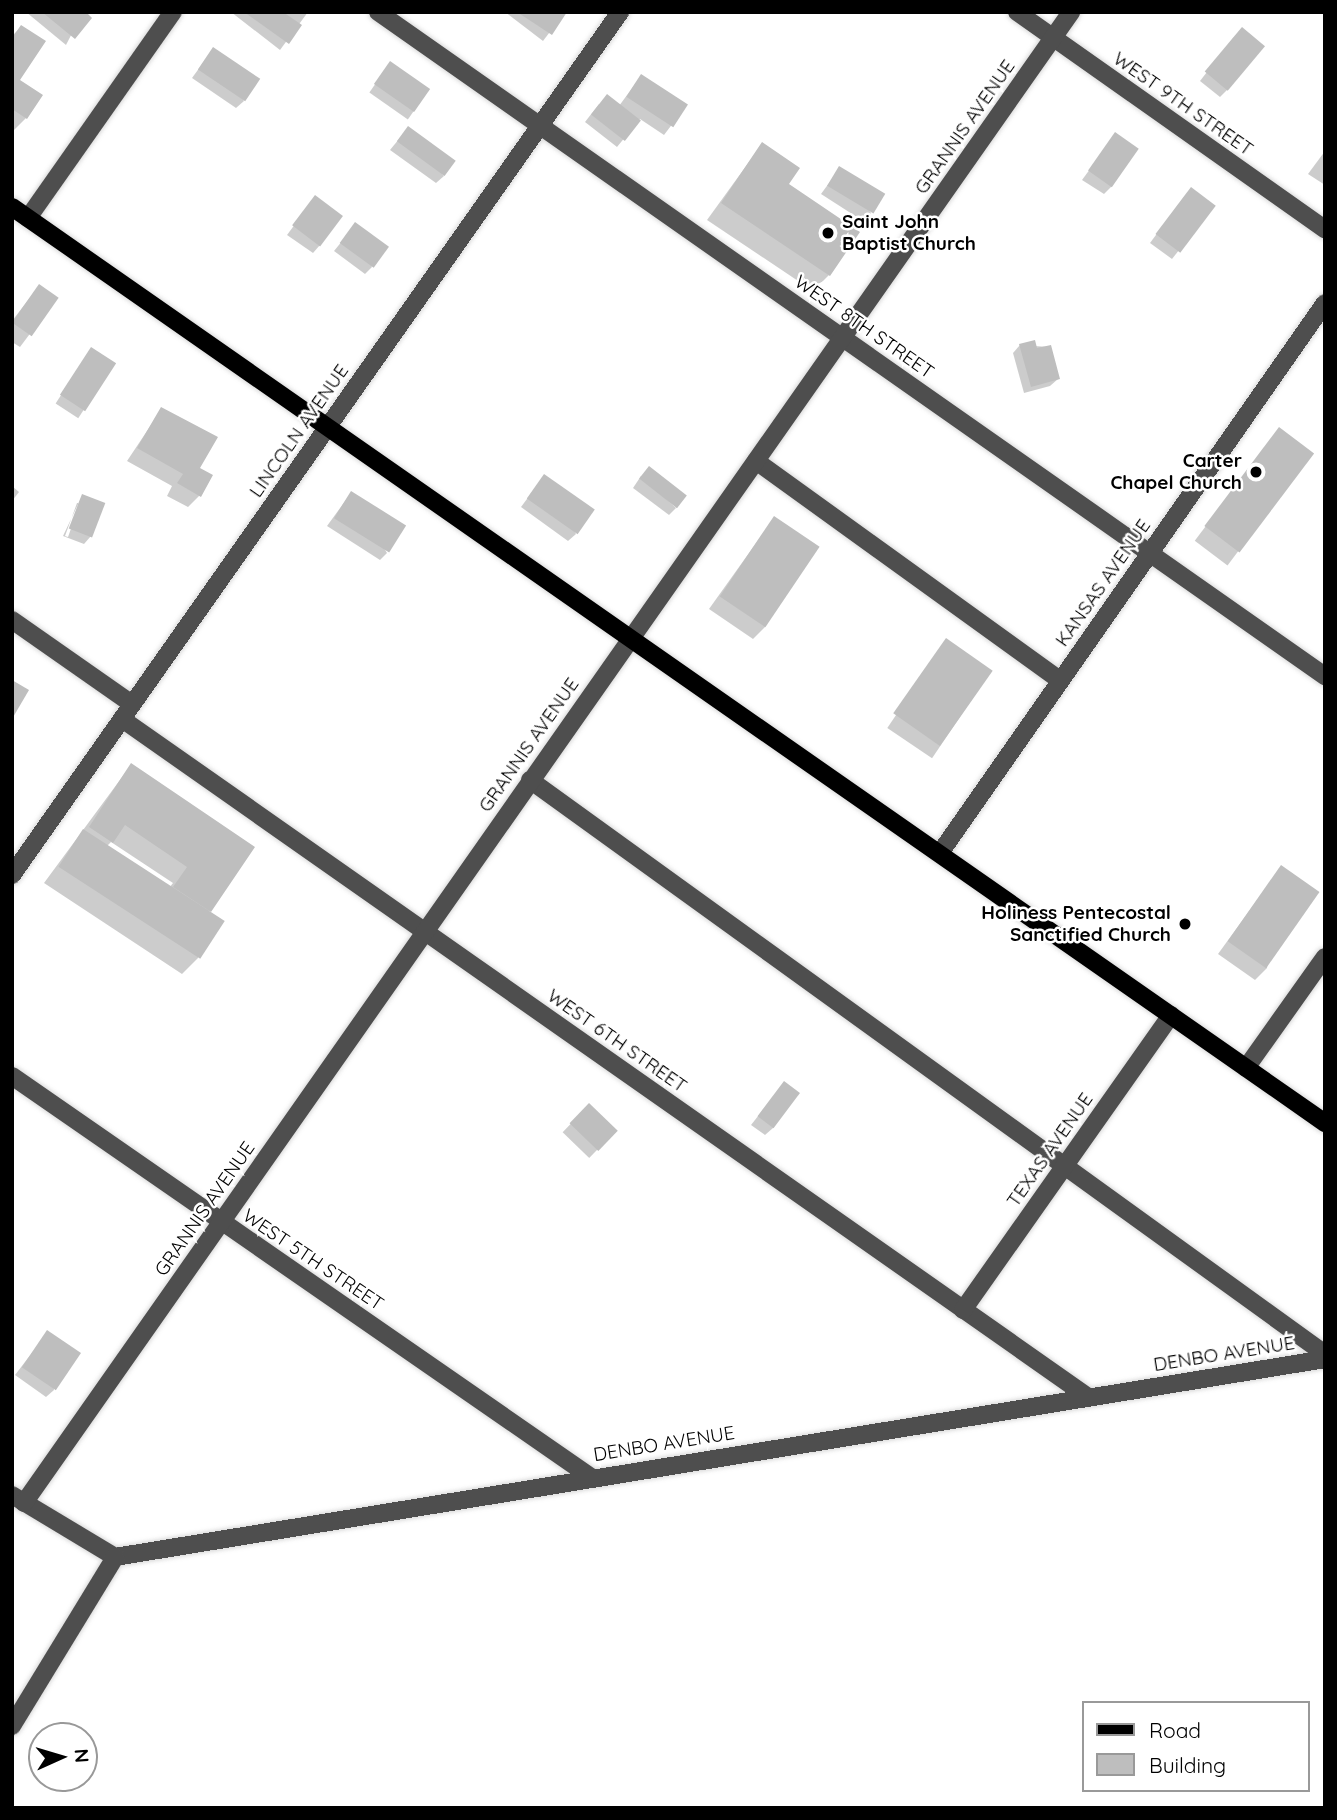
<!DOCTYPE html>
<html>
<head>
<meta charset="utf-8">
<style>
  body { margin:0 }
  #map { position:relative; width:1337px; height:1820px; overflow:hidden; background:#fff; font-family:Quicksand,sans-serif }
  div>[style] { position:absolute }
  .shadow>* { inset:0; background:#0003; transform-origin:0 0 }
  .building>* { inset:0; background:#bebebe; transform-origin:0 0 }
  .roads { filter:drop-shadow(0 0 2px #dbdbdb) drop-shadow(0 0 2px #dbdbdb) }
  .minor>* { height:18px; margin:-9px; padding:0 9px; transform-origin:9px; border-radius:9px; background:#4e4e4e }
  .major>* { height:18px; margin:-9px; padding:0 9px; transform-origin:9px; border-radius:9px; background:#000 }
  .dots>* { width:19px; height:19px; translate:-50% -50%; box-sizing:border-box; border:4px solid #fff; border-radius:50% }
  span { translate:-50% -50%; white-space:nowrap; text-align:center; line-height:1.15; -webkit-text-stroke:5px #fff; paint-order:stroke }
  .street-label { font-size:19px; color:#000 }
  .poi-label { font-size:19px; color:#000; font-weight:700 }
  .left { translate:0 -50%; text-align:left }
  .right { translate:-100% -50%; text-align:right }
  .frame { position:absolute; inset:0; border:14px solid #000; pointer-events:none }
  .legend { position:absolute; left:1082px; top:1701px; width:228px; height:91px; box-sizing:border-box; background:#fff; border:2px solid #999; margin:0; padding:9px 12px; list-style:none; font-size:21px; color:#000 }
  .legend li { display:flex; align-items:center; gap:14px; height:35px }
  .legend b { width:35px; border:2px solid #999 }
  .north { position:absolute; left:28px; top:1722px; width:70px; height:70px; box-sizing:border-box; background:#fff; border:2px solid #999; border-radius:50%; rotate:86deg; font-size:19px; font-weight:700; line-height:28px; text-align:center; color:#000 }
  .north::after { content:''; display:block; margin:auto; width:24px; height:32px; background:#000; clip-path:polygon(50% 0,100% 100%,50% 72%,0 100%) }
</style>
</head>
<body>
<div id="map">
  <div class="shadow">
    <i style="clip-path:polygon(26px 12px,83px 12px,66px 45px)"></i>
    <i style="clip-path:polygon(231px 12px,308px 12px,280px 50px)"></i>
    <i style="clip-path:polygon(505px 12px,565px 12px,543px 41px)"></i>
    <i style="clip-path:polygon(21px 27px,18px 80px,26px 118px,14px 130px,12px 36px)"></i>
    <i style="clip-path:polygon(1234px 37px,1227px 90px,1220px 97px,1200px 81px)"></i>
    <i style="clip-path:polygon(213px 49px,244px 101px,236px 108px,192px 78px)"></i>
    <i style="left:390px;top:63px;width:47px;height:36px;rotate:35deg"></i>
    <i style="clip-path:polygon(641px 76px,686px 106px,664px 135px,640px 119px,617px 147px,585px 122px,599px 104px,619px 106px)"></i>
    <i style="clip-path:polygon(408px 128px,444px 176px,436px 183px,390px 150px)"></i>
    <i style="clip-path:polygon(1115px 135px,1111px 187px,1104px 194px,1082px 180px)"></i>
    <i style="clip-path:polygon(762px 144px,829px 275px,813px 291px,707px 220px)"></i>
    <i style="clip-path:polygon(1325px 151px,1325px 185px,1308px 174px)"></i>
    <i style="clip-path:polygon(840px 168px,871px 213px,863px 221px,821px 194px)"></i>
    <i style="clip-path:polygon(315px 197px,320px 245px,313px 253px,287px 235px)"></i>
    <i style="clip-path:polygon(1184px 197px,1213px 207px,1172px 259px,1150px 243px)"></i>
    <i style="clip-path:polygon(356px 224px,372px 267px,365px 274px,334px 251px)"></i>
    <i style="clip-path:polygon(39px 286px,56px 299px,20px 347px,12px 342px,12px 321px)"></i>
    <i style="clip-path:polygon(1020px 345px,1049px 347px,1058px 379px,1050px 386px,1024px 393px,1013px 353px)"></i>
    <i style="left:91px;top:349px;width:27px;height:65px;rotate:33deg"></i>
    <i style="clip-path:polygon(161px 410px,197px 469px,199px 496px,188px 507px,167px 496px,172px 486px,127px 461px)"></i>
    <i style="left:1279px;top:429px;width:41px;height:140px;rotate:37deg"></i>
    <i style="clip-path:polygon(544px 476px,576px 534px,568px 541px,521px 507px)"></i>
    <i style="clip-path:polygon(641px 476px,676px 508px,669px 515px,633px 488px)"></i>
    <i style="clip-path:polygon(12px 486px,19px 492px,12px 501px)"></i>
    <i style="clip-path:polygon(351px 493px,387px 553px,380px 560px,327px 526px)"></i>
    <i style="clip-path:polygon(evenodd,82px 496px,91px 536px,84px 544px,63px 536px,82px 496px,77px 503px,80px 503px,68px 537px,65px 536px,77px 503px)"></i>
    <i style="clip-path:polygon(774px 518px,765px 627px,753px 639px,709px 609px)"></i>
    <i style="left:946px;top:641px;width:54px;height:105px;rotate:34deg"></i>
    <i style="clip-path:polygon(evenodd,131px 765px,252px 847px,207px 914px,198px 958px,182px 974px,44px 883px,131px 765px,111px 842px,173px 883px,169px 888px,106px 847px,111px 842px)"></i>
    <i style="clip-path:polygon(1281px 867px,1267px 968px,1255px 980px,1218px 954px)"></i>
    <i style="clip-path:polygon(784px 1083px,773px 1128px,765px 1135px,751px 1125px)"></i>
    <i style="left:589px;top:1105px;width:37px;height:38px;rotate:44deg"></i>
    <i style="clip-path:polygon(48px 1332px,54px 1390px,46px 1397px,15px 1375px)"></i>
  </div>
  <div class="building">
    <i style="clip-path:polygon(42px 12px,86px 12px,92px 18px,75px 39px)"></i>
    <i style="clip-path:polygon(244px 12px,283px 12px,302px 25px,289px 44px)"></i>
    <i style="clip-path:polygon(517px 12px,567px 12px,552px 35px)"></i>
    <i style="clip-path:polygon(21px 25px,46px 41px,20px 80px,43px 95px,27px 119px,12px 109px,12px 38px)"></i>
    <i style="left:1242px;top:27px;width:30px;height:58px;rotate:40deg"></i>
    <i style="left:213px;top:47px;width:57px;height:27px;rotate:34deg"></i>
    <i style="left:390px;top:61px;width:49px;height:28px;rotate:35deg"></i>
    <i style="left:641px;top:74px;width:56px;height:27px;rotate:33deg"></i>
    <i style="left:607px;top:94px;width:43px;height:26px;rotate:38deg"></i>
    <i style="left:408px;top:126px;width:59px;height:19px;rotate:36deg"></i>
    <i style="left:1115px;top:132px;width:29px;height:47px;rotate:35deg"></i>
    <i style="clip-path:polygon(762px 142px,800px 168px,789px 184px,860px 232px,830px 276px,721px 203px)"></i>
    <i style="left:839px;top:166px;width:54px;height:23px;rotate:31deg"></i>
    <i style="left:1191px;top:187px;width:31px;height:59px;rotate:37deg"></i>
    <i style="left:315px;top:195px;width:35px;height:38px;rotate:37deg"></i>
    <i style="left:355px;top:222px;width:42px;height:26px;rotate:36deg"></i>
    <i style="left:39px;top:284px;width:24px;height:47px;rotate:35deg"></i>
    <i style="clip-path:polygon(1035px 340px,1037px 348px,1051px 345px,1060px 379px,1031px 387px,1019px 344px)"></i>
    <i style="left:91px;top:347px;width:30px;height:57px;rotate:33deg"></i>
    <i style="clip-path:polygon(161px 407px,218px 437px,200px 468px,213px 475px,201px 497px,177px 483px,183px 474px,137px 448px)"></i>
    <i style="left:1279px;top:427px;width:44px;height:124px;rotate:37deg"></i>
    <i style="left:649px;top:466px;width:48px;height:16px;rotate:38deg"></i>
    <i style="left:544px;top:474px;width:62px;height:30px;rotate:35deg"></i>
    <i style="left:351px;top:491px;width:65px;height:32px;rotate:32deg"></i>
    <i style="left:82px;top:494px;width:25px;height:37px;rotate:21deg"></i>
    <i style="left:774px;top:516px;width:55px;height:97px;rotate:34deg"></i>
    <i style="left:946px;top:638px;width:57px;height:92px;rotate:35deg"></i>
    <i style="clip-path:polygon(12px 680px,29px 690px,12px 719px)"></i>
    <i style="clip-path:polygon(131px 763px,255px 847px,211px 912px,173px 887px,187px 867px,125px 825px,113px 843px,89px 827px)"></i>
    <i style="left:83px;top:829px;width:169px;height:45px;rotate:33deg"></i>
    <i style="left:1281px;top:865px;width:47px;height:93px;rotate:35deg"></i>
    <i style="left:784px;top:1081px;width:20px;height:44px;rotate:37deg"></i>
    <i style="left:589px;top:1103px;width:40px;height:28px;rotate:44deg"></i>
    <i style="left:47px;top:1330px;width:41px;height:45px;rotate:34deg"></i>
  </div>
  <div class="roads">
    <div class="minor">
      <i style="left:378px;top:12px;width:1157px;rotate:35.04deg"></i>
      <i style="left:1017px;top:12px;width:377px;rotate:35.2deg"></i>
      <i style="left:28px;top:218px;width:252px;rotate:-54.9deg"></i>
      <i style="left:756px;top:461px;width:375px;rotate:35.8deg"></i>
      <i style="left:12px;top:620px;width:146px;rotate:35deg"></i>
      <i style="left:122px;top:719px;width:1180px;rotate:35.06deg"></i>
      <i style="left:530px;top:780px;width:981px;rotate:35.83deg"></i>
      <i style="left:940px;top:853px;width:671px;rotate:-55.01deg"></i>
      <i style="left:12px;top:875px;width:1056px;rotate:-54.83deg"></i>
      <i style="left:1246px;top:1068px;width:136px;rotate:-54.6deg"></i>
      <i style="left:12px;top:1076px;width:704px;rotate:34.71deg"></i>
      <i style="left:963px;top:1310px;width:361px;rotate:-54.8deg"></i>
      <i style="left:12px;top:1495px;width:120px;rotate:31deg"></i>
      <i style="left:115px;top:1557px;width:1226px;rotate:-9.29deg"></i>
      <i style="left:24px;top:1503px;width:1822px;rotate:-54.92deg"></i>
      <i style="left:12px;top:1726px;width:198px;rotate:-58.6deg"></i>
    </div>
    <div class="major">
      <i style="left:12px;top:207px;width:1601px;rotate:34.9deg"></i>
    </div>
  </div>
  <div class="dots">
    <i style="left:828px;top:233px;background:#000"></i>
    <i style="left:1256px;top:472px;background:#000"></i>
    <i style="left:1185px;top:924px;background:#000"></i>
  </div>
  <div class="street-label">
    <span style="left:1183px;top:104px;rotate:35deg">WEST 9TH STREET</span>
    <span style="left:965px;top:127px;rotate:-55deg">GRANNIS AVENUE</span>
    <span style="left:864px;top:327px;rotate:35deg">WEST 8TH STREET</span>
    <span style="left:299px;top:431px;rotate:-55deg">LINCOLN AVENUE</span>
    <span style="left:1103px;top:583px;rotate:-55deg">KANSAS AVENUE</span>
    <span style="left:529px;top:745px;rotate:-55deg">GRANNIS AVENUE</span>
    <span style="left:617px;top:1041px;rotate:35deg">WEST 6TH STREET</span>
    <span style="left:1050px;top:1150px;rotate:-55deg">TEXAS AVENUE</span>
    <span style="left:205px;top:1209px;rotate:-55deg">GRANNIS AVENUE</span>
    <span style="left:313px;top:1260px;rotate:34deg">WEST 5TH STREET</span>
    <span style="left:1224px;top:1354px;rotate:-9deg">DENBO AVENUE</span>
    <span style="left:664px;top:1444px;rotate:-9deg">DENBO AVENUE</span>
  </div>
  <div class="poi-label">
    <span class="left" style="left:842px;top:233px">Saint John<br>Baptist Church</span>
    <span class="right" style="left:1242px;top:472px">Carter<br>Chapel Church</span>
    <span class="right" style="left:1171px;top:924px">Holiness Pentecostal<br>Sanctified Church</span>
  </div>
  <div class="frame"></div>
  <ul class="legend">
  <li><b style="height:9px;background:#000"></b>Road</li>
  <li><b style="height:19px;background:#bebebe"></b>Building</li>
  </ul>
  <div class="north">N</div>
</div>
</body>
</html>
